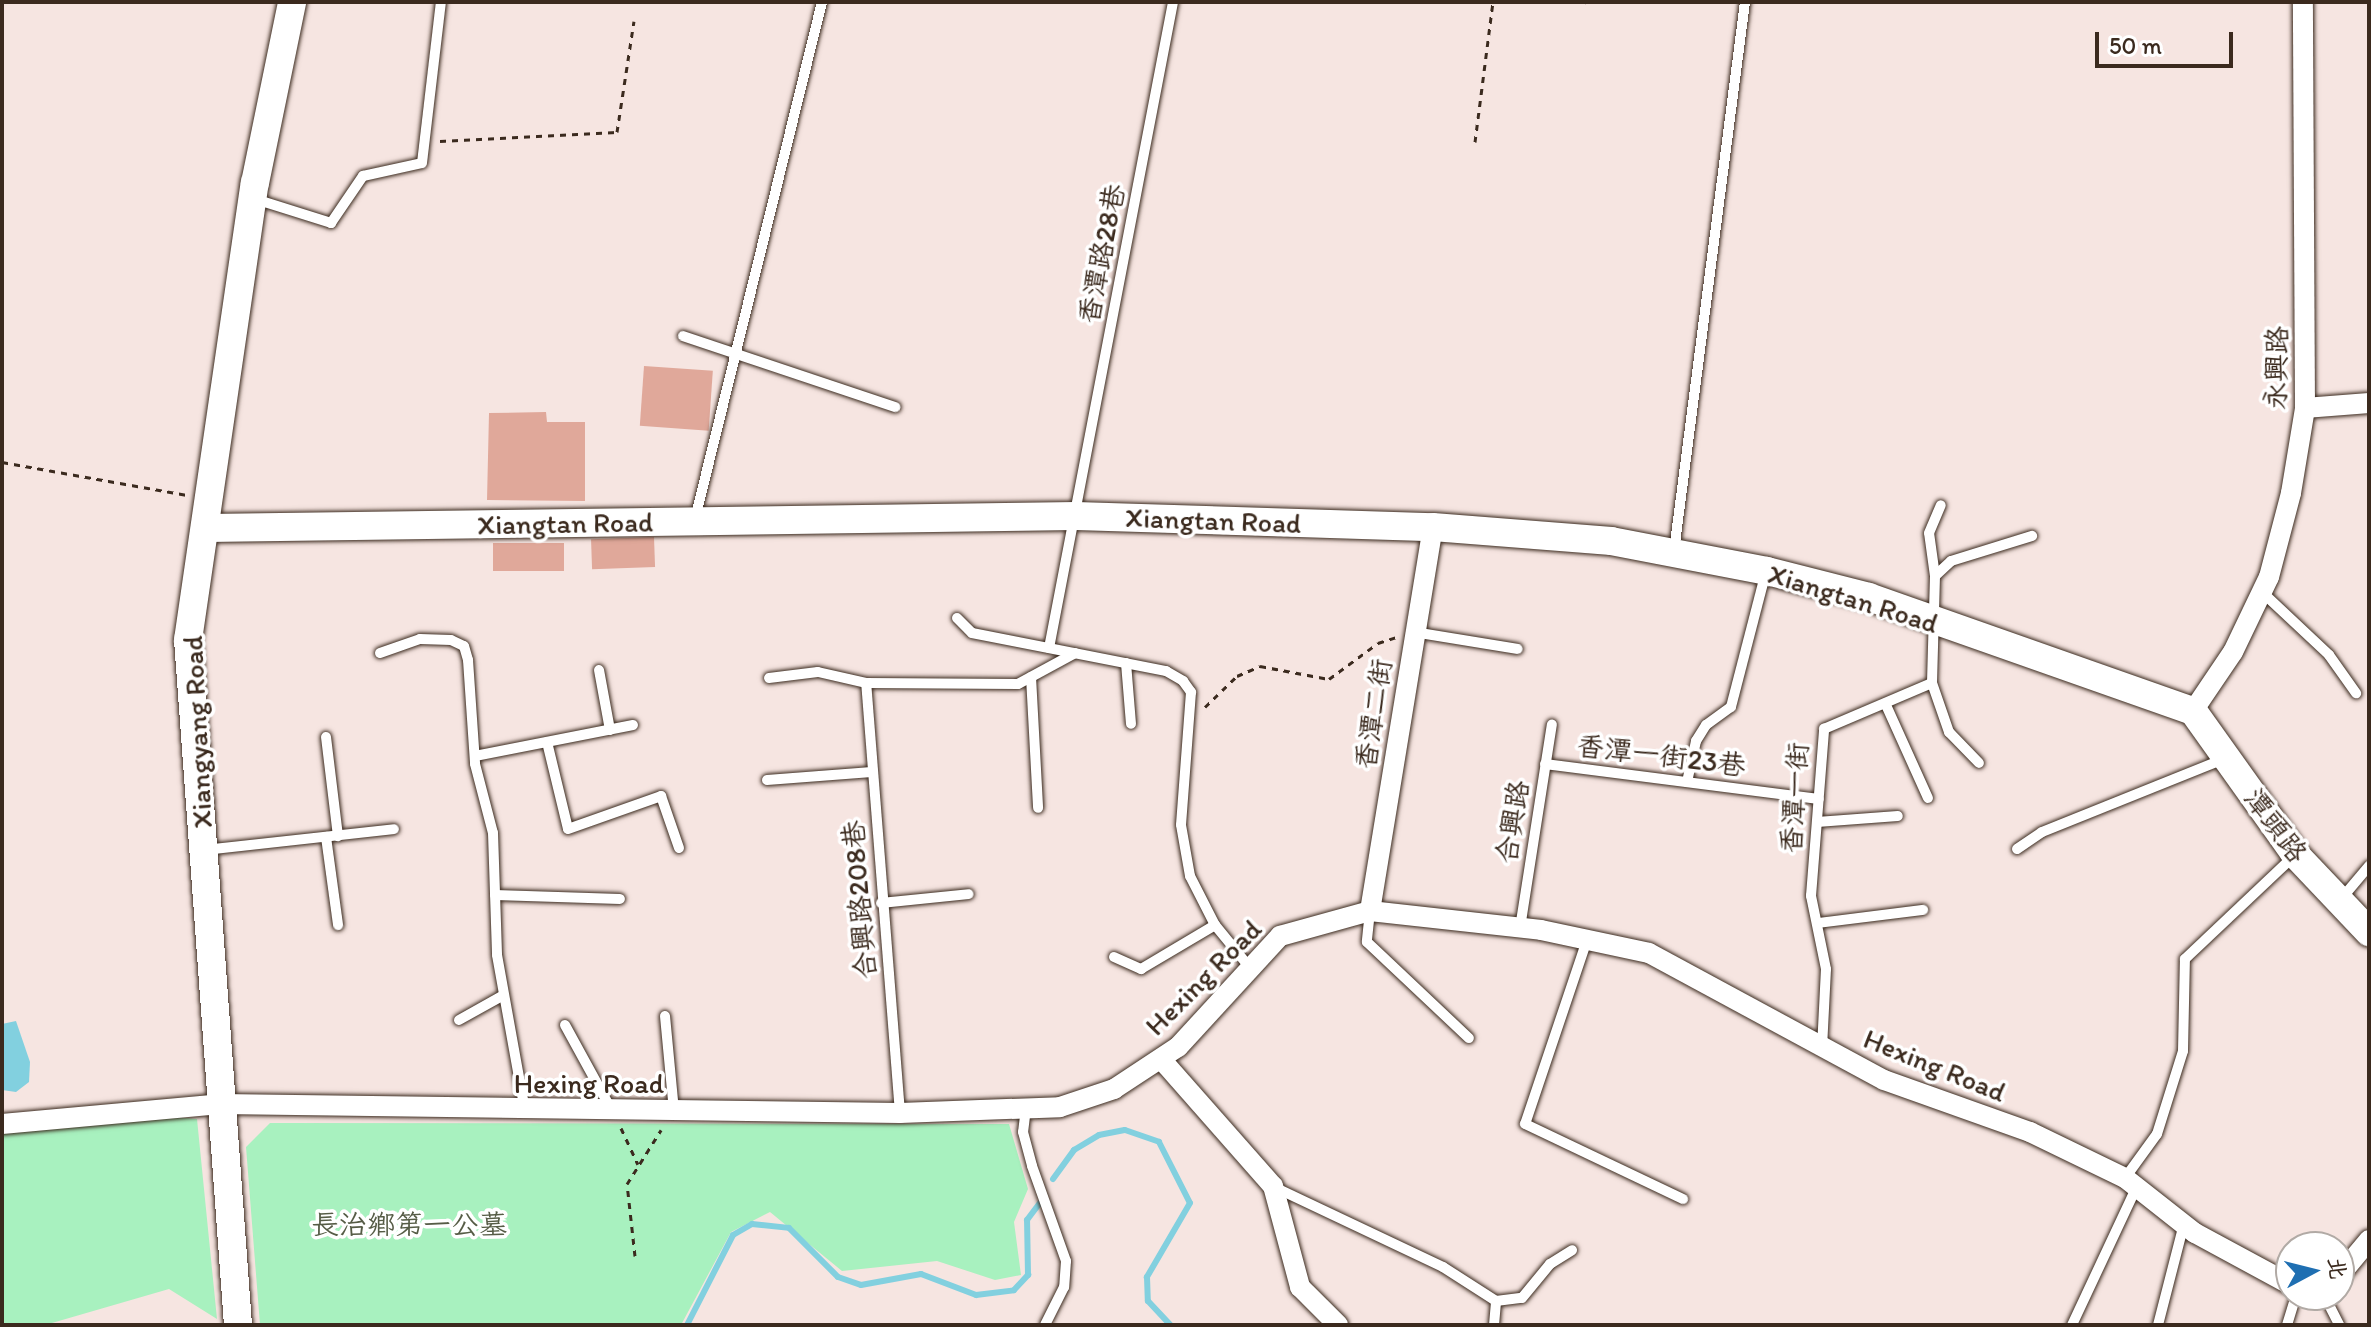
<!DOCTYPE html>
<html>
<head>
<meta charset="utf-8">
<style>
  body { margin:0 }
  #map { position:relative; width:2371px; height:1327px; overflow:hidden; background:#f6e5e1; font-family:Itim,"LXGW WenKai TC",sans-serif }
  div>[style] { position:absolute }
  .green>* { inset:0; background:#a8f1bf }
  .water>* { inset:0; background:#82d0df }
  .stream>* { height:6px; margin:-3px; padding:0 3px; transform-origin:3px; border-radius:3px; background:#82d0df }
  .building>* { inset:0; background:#e0a89a; transform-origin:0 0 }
  .path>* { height:3px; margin-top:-1.5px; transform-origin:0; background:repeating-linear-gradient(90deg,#3b2a1e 0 6px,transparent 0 12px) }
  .roads { filter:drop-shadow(0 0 2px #3b2a1e) drop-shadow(0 0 2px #3b2a1e) }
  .lane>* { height:10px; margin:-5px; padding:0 5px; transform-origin:5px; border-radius:5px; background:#fff }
  .street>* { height:20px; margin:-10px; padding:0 10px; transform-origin:10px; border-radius:10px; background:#fff }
  .secondary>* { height:28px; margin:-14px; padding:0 14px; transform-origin:14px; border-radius:14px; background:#fff }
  span { translate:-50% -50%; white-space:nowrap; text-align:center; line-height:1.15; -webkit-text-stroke:7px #fff; paint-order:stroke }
  .street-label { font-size:28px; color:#3b2a1e }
  .park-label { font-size:28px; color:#565c46 }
  .frame { position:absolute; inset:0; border:4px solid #3b2a1e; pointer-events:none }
  .north { position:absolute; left:2275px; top:1231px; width:80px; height:80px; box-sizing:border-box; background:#fff; border:2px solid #b1aaa5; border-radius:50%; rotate:83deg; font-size:22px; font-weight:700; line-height:32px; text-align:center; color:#3b2a1e }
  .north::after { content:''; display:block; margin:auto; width:28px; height:36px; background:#1f6fb2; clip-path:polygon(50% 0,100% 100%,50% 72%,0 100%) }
  .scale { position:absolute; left:2095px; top:32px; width:138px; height:36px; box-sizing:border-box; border:4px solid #3b2a1e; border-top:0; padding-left:10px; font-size:24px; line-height:28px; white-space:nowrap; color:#3b2a1e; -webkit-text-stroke:6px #fff; paint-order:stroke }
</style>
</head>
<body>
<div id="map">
  <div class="green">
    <i style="clip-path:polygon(164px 1116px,197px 1119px,217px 1319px,169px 1289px,45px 1325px,2px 1325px,2px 1130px)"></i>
    <i style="clip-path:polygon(270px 1123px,1009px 1124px,1028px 1189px,1014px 1222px,1021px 1275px,995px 1280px,937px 1261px,842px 1271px,770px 1212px,731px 1232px,681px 1325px,260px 1325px,246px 1147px)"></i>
  </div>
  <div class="water">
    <i style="clip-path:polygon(16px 1021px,30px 1062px,29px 1082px,16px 1092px,2px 1090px,2px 1024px)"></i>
  </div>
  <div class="stream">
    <i style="left:1053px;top:1179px;width:36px;rotate:-54deg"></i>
    <i style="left:1074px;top:1150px;width:29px;rotate:-31deg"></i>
    <i style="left:1099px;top:1135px;width:26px;rotate:-11deg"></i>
    <i style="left:1125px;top:1130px;width:36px;rotate:19deg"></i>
    <i style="left:1159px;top:1142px;width:68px;rotate:63.1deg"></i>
    <i style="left:1190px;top:1203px;width:86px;rotate:120.2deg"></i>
    <i style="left:1147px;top:1277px;width:24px;rotate:88deg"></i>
    <i style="left:1148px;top:1301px;width:33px;rotate:47deg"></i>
    <i style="left:687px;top:1325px;width:101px;rotate:-62.9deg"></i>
    <i style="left:733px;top:1235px;width:22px;rotate:-30deg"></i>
    <i style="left:752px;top:1224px;width:37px;rotate:6deg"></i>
    <i style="left:789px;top:1228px;width:69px;rotate:45deg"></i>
    <i style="left:838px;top:1277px;width:24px;rotate:19deg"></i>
    <i style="left:861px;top:1285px;width:61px;rotate:-10.4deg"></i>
    <i style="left:921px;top:1274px;width:59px;rotate:20.9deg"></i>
    <i style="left:976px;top:1295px;width:38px;rotate:-7deg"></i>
    <i style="left:1014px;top:1290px;width:21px;rotate:-47deg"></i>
    <i style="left:1028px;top:1275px;width:55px;rotate:-91deg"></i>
    <i style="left:1027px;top:1220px;width:20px;rotate:-53deg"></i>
  </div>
  <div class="building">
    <i style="left:644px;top:366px;width:69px;height:60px;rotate:4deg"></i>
    <i style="clip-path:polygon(546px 412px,547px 422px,585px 422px,585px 501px,487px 500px,489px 413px)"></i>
    <i style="left:654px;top:537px;width:30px;height:63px;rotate:88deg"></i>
    <i style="left:493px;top:543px;width:71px;height:28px"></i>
  </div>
  <div class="path">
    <i style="left:1584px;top:3px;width:1px;rotate:-45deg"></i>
    <i style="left:440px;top:141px;width:177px;rotate:-2.9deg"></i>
    <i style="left:617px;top:132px;width:112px;rotate:-81.3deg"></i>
    <i style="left:1475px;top:142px;width:141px;rotate:-82.7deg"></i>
    <i style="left:2px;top:462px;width:188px;rotate:10.1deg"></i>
    <i style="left:1205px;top:707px;width:45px;rotate:-44.1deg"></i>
    <i style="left:1237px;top:676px;width:25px;rotate:-23deg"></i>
    <i style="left:1260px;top:666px;width:70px;rotate:10.7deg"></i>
    <i style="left:1329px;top:679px;width:61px;rotate:-36.3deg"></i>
    <i style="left:1378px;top:643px;width:20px;rotate:-18deg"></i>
    <i style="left:621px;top:1128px;width:40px;rotate:65deg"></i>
    <i style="left:635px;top:1256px;width:72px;rotate:-96.3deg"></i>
    <i style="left:627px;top:1184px;width:64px;rotate:-57.8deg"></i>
  </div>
  <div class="roads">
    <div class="lane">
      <i style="left:255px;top:199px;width:80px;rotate:17.5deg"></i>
      <i style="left:331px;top:223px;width:57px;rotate:-55.8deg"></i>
      <i style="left:363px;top:176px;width:60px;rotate:-12.4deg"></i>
      <i style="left:422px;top:163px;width:162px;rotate:-83.3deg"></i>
      <i style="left:683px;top:336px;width:224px;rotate:18.5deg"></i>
      <i style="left:695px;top:519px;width:532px;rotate:-76.2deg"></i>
      <i style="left:1674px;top:551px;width:554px;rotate:-82.63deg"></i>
      <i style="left:1935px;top:576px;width:43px;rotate:-97.9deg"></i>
      <i style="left:1929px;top:533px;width:30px;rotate:-67deg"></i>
      <i style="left:2262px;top:592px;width:92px;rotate:43.2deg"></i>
      <i style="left:2329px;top:655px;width:47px;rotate:54.6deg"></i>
      <i style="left:957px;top:618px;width:21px;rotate:45deg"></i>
      <i style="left:972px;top:633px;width:198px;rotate:11.1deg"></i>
      <i style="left:1166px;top:671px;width:20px;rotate:30deg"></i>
      <i style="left:1183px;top:681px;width:14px;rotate:54deg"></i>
      <i style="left:1191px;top:692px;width:133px;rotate:94.3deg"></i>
      <i style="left:1181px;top:825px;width:52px;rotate:80deg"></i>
      <i style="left:1190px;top:876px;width:55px;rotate:63deg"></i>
      <i style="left:1215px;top:925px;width:57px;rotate:50.7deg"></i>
      <i style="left:1414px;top:632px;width:105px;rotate:9.3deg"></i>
      <i style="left:1049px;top:648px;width:658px;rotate:-79.13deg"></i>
      <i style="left:380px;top:653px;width:42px;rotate:-19.3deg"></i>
      <i style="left:420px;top:639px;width:31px;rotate:2deg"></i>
      <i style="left:451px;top:640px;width:14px;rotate:25deg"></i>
      <i style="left:464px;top:646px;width:15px;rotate:74deg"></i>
      <i style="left:468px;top:660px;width:104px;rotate:86.1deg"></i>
      <i style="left:475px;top:764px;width:71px;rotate:75.4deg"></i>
      <i style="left:493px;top:833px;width:122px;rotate:88.1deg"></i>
      <i style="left:497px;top:955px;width:158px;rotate:79.8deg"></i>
      <i style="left:1126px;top:663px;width:61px;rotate:85.3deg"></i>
      <i style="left:599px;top:670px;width:61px;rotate:79.6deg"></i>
      <i style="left:1031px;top:677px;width:131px;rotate:86.9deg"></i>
      <i style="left:769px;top:678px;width:49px;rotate:-7deg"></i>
      <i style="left:818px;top:672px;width:49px;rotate:12.9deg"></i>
      <i style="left:1932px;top:683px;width:52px;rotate:70.9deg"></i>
      <i style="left:1949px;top:732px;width:43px;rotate:45.9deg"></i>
      <i style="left:1886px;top:705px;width:102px;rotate:65.7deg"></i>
      <i style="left:326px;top:737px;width:100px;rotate:83.1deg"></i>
      <i style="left:547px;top:742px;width:89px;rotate:76.4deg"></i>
      <i style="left:568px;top:829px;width:99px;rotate:-19.5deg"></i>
      <i style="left:661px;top:796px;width:55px;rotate:70.9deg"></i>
      <i style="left:475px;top:756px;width:161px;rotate:-11.1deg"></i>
      <i style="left:1545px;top:764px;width:276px;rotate:7.3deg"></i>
      <i style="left:767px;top:780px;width:105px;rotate:-4.4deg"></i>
      <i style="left:1687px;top:782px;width:42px;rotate:-77.6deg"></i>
      <i style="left:1696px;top:741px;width:19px;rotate:-58deg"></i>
      <i style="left:1706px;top:725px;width:31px;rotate:-36deg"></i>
      <i style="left:1731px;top:707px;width:139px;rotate:-75.5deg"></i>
      <i style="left:1817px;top:822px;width:81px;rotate:-4.2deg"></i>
      <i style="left:326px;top:837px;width:89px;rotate:82.2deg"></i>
      <i style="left:2017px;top:849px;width:30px;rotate:-34deg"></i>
      <i style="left:2042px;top:832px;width:196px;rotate:-21.9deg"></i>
      <i style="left:205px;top:850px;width:190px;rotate:-6.3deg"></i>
      <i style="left:495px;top:895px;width:125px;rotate:1.8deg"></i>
      <i style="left:2342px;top:898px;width:42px;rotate:-49.8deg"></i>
      <i style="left:881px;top:903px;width:88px;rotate:-5.8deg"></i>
      <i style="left:1370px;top:911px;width:31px;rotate:96deg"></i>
      <i style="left:1367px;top:942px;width:140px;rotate:43.3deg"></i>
      <i style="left:1818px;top:923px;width:106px;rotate:-7.1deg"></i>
      <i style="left:1520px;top:928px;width:206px;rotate:-81.1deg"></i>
      <i style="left:1587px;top:940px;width:194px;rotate:108.6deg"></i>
      <i style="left:1525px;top:1124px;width:175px;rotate:25.4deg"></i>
      <i style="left:1114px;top:957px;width:30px;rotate:24deg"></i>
      <i style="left:1141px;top:969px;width:86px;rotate:-30.7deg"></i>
      <i style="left:665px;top:1016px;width:95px;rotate:84.6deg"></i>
      <i style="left:459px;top:1020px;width:51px;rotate:-29.1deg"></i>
      <i style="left:565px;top:1025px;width:98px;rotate:61.3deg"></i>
      <i style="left:1822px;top:1048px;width:79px;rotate:-87.1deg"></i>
      <i style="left:1826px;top:969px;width:75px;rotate:-101.6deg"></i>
      <i style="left:1811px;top:896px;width:168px;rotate:-85.5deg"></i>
      <i style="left:1824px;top:729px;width:117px;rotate:-23.1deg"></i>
      <i style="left:1932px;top:683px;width:107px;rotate:-88.4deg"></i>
      <i style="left:1935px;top:576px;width:22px;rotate:-43deg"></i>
      <i style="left:1951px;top:561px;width:85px;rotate:-17.2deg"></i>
      <i style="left:1026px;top:1108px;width:24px;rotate:97deg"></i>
      <i style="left:1023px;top:1132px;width:35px;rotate:75deg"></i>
      <i style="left:1032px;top:1166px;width:101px;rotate:70.3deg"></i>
      <i style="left:1066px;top:1261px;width:26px;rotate:94deg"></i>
      <i style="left:1064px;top:1287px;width:42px;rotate:116.6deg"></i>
      <i style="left:900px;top:1113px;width:431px;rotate:-94.5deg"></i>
      <i style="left:866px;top:683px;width:152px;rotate:0.4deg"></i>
      <i style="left:1018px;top:684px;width:65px;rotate:-28.5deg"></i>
      <i style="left:2125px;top:1178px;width:54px;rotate:-54deg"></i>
      <i style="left:2157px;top:1134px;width:87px;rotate:-72.6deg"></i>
      <i style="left:2183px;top:1051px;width:92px;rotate:-88.8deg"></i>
      <i style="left:2185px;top:959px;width:150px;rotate:-43.4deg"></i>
      <i style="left:1274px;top:1187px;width:187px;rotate:25.3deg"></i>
      <i style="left:1443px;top:1267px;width:63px;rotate:32.7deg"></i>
      <i style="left:1496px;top:1301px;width:26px;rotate:-7deg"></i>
      <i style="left:1522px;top:1298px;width:44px;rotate:-50.5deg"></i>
      <i style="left:1550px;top:1264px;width:26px;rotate:-32deg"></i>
      <i style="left:2324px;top:1295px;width:34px;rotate:63deg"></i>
      <i style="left:1494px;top:1325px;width:24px;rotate:-85deg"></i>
      <i style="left:2072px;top:1325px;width:153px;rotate:-64.9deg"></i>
      <i style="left:2158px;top:1325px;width:104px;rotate:-75.6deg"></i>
      <i style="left:2287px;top:1325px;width:31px;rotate:-73deg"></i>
    </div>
    <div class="street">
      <i style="left:2305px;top:408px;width:64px;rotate:-4.5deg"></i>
      <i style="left:2193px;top:711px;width:71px;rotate:-55.9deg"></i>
      <i style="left:2233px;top:652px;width:83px;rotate:-64.4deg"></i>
      <i style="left:2269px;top:577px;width:87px;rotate:-75.3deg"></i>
      <i style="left:2291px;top:493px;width:86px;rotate:-80.6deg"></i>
      <i style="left:2305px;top:408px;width:406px;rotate:-90.3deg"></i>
      <i style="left:1370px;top:911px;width:389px;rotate:-80.7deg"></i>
      <i style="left:1161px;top:1059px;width:169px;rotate:48.6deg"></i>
      <i style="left:1273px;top:1186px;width:105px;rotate:75deg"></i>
      <i style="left:1300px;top:1287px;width:54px;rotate:45deg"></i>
      <i style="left:2px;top:1124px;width:219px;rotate:-5.2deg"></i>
      <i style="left:220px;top:1104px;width:680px;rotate:0.76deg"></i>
      <i style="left:900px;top:1113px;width:160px;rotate:-2.1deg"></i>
      <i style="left:1060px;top:1107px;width:57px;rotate:-18.4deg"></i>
      <i style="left:1114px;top:1089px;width:77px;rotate:-33.3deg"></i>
      <i style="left:1178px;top:1047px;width:151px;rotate:-47.4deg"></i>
      <i style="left:1280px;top:936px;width:93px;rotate:-15.5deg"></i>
      <i style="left:1370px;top:911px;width:172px;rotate:6.3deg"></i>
      <i style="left:1541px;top:930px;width:110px;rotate:12deg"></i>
      <i style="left:1649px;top:953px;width:267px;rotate:28.4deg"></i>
      <i style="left:1884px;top:1080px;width:155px;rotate:19.6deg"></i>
      <i style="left:2030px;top:1132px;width:106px;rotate:25.8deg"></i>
      <i style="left:2125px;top:1178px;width:89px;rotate:38.2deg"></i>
      <i style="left:2195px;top:1233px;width:109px;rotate:28.4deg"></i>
      <i style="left:2339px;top:1276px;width:47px;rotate:-50.2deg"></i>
    </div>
    <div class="secondary">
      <i style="left:207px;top:528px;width:869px;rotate:-0.79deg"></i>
      <i style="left:1076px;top:516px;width:357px;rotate:1.8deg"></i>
      <i style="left:1433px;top:527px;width:179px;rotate:4.5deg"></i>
      <i style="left:1611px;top:541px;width:159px;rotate:10.9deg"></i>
      <i style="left:1767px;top:571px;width:105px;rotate:14.3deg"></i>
      <i style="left:1869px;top:597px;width:343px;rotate:19.4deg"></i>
      <i style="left:2193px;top:711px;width:176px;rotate:54.5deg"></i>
      <i style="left:2295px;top:854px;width:108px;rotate:46.5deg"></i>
      <i style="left:238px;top:1325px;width:687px;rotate:-94.17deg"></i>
      <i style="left:188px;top:640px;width:462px;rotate:-81.7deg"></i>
      <i style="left:255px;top:183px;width:185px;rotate:-78.4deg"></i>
    </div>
  </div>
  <div class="street-label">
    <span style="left:1101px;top:254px;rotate:-79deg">香潭路28巷</span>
    <span style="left:2276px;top:368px;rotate:-89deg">永興路</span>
    <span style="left:1213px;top:520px;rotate:2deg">Xiangtan Road</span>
    <span style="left:565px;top:523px;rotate:-1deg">Xiangtan Road</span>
    <span style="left:1853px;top:598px;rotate:17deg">Xiangtan Road</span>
    <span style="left:1373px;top:714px;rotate:-81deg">香潭二街</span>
    <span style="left:197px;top:732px;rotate:-93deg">Xiangyang Road</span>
    <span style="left:1661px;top:755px;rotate:7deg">香潭一街23巷</span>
    <span style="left:1794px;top:798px;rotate:-86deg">香潭一街</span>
    <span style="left:1512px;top:822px;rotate:-81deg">合興路</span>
    <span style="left:2276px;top:825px;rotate:53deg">潭頭路</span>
    <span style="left:859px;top:900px;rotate:-95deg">合興路208巷</span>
    <span style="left:1203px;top:977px;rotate:-45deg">Hexing Road</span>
    <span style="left:1935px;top:1065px;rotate:22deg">Hexing Road</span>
    <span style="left:589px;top:1083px">Hexing Road</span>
  </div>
  <div class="park-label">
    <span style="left:409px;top:1224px">長治鄉第一公墓</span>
  </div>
  <div class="frame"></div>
  <div class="north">北</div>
  <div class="scale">50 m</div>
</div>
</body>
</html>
